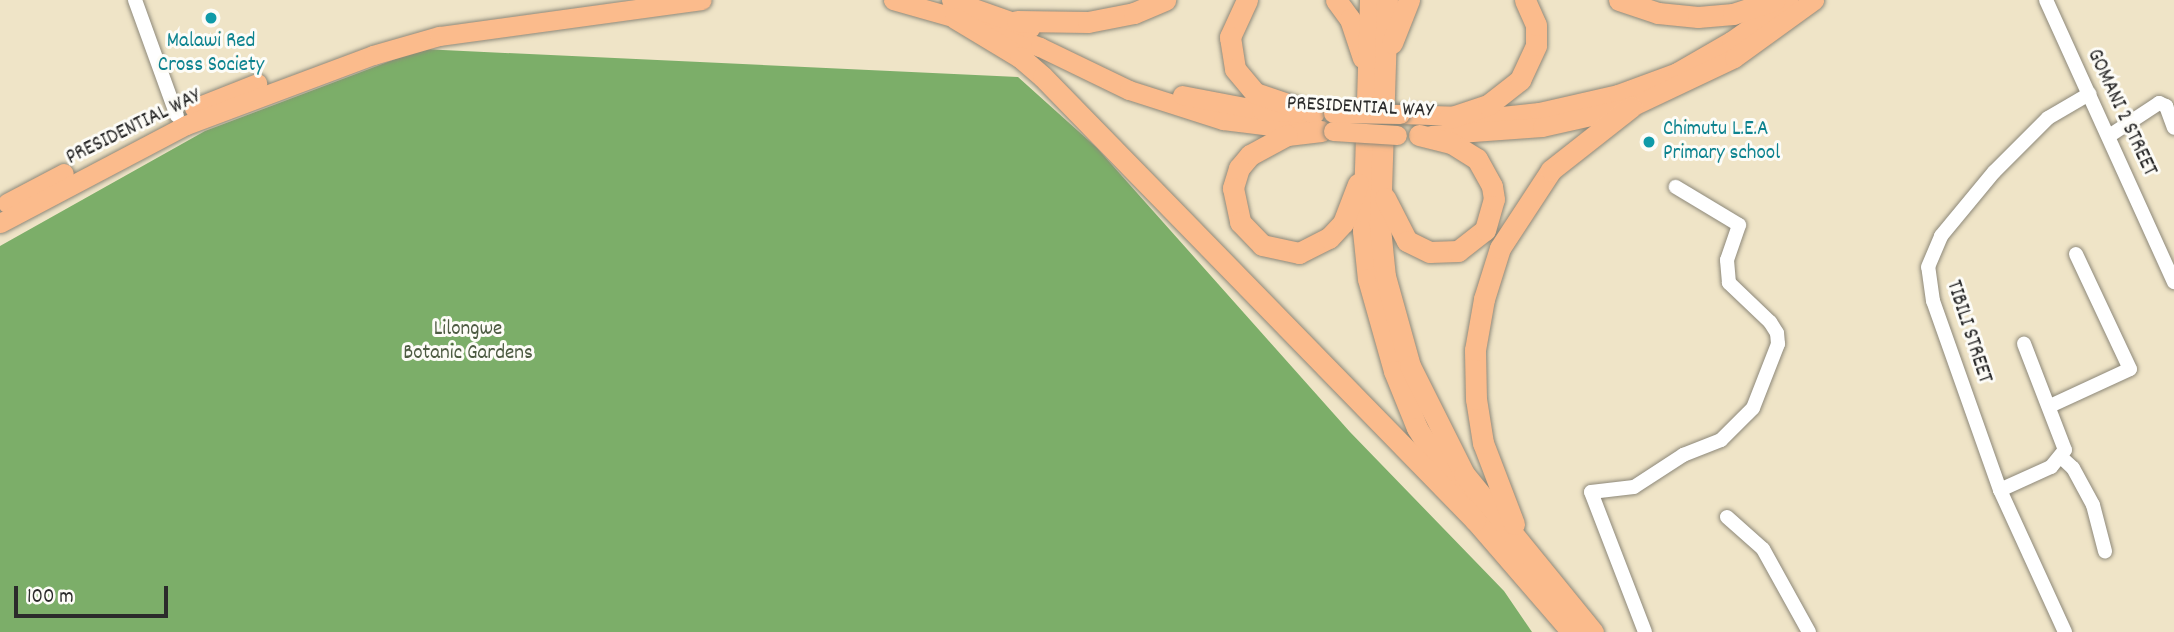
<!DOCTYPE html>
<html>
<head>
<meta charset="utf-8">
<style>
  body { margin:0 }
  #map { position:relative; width:2174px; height:632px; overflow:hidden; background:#efe4c7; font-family:Dekko,sans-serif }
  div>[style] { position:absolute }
  .forest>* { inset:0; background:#7cae69 }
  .roads { filter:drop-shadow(0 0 2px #8d8879) drop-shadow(0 0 2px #8d8879) }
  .minor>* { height:14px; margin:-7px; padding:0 7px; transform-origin:7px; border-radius:7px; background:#fff }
  .major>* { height:19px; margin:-9.5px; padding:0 9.5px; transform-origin:9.5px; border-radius:9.5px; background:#fbbb8c }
  .highway>* { height:21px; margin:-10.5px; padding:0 10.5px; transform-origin:10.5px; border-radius:10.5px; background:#fbbb8c }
  .bridges { filter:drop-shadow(0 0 2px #8d8879) drop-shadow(0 0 2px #8d8879) }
  .major-bridge>* { height:19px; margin:-9.5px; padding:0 9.5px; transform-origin:9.5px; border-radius:9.5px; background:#fbbb8c }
  .dots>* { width:19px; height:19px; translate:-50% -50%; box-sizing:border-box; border:4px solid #fdfcf7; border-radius:50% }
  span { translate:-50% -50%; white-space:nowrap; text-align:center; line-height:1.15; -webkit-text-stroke:6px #fdfcf7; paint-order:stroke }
  .culture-label { font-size:21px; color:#0d838f }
  .left { translate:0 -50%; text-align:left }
  .street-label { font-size:21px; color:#2b2b2b }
  .park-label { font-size:21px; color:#4d5b42 }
  .scale { position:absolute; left:14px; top:586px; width:154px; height:32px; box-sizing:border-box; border:4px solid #2b2b2b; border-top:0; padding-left:9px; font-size:21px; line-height:24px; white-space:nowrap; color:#2b2b2b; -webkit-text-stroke:5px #fdfcf7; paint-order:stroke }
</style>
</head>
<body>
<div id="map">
  <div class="forest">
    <i style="clip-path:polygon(422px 49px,1018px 77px,1097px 148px,1350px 432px,1504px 591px,1532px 632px,0 632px,0 246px,205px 131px)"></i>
  </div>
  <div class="roads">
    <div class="minor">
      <i style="left:135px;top:0;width:123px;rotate:70.1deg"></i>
      <i style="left:2046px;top:0;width:310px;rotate:65.6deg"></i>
      <i style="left:2109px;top:136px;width:60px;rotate:-33.4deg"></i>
      <i style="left:2159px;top:103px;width:8px;rotate:23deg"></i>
      <i style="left:2166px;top:106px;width:23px;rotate:70deg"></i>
      <i style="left:2050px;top:406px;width:88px;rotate:-24.8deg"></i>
      <i style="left:2130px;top:369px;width:127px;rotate:-115.2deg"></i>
      <i style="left:2061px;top:457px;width:16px;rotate:43deg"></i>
      <i style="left:2073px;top:468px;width:42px;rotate:61.6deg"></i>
      <i style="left:2093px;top:505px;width:48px;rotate:75.4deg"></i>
      <i style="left:2000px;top:490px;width:56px;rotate:-24.3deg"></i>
      <i style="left:2051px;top:467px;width:22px;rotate:-51deg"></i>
      <i style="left:2065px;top:450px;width:114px;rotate:-111.1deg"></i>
      <i style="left:1727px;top:517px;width:48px;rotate:41.6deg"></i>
      <i style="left:1763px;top:549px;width:95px;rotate:61deg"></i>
      <i style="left:1645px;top:632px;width:150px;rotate:-111.1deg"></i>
      <i style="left:1591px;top:492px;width:43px;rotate:-6.6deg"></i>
      <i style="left:1634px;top:487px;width:59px;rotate:-33.1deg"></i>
      <i style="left:1683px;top:455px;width:41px;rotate:-21.5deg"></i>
      <i style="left:1721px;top:440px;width:45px;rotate:-45deg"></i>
      <i style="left:1753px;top:408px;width:69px;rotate:-68.7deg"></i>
      <i style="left:1778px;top:344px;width:11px;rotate:-95deg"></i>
      <i style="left:1777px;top:333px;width:13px;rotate:-122deg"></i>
      <i style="left:1770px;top:322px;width:57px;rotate:-136.4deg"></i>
      <i style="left:1729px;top:283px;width:23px;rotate:-95deg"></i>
      <i style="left:1727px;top:260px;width:37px;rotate:-71deg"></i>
      <i style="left:1739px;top:225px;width:74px;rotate:-148.9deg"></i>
      <i style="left:2065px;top:632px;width:156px;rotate:-114.6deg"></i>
      <i style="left:2000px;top:490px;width:201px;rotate:-109.5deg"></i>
      <i style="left:1933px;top:301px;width:34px;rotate:-98deg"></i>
      <i style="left:1928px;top:267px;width:34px;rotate:-67deg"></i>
      <i style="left:1941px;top:236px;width:83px;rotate:-50.4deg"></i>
      <i style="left:1994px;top:172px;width:76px;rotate:-45deg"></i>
      <i style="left:2048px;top:118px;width:48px;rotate:-30.3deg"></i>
    </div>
    <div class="major">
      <i style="left:893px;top:0;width:87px;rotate:15.9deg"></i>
      <i style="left:977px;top:24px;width:67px;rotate:20.1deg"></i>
      <i style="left:1040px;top:47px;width:99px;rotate:25.8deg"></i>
      <i style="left:1129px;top:90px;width:99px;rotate:17.7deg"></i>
      <i style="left:1223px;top:120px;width:82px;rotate:7deg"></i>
      <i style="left:951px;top:0;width:84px;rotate:19.5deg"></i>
      <i style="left:1182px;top:95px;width:80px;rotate:10.8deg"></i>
      <i style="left:1261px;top:110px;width:39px;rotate:4deg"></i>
      <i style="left:194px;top:108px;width:68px;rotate:-21.6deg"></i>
      <i style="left:1400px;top:114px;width:93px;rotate:1.8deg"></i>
      <i style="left:1493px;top:117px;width:46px;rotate:-6.2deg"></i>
      <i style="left:1539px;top:112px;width:81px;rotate:-12.8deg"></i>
      <i style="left:1618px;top:94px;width:63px;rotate:-20.4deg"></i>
      <i style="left:1677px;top:72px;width:62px;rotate:-29.9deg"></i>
      <i style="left:1731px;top:41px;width:71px;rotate:-35.3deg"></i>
      <i style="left:1431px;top:135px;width:111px;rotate:-4.1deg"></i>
      <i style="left:1542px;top:127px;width:91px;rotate:-12.7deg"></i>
      <i style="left:1631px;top:107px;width:114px;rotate:-25.4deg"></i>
      <i style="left:1734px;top:58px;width:99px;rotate:-35.9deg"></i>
      <i style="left:7px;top:203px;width:64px;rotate:-27.8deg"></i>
      <i style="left:0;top:223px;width:210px;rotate:-27.8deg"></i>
      <i style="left:186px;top:125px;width:200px;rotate:-20.5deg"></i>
      <i style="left:373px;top:55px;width:69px;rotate:-16.1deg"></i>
      <i style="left:439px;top:36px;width:265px;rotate:-7.8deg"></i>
    </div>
    <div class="highway">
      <i style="left:1247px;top:0;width:41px;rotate:114.7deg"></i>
      <i style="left:1230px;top:37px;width:32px;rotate:81deg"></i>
      <i style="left:1235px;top:69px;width:31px;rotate:50deg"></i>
      <i style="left:1255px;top:93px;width:62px;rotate:18.7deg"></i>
      <i style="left:1336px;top:0;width:24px;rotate:54deg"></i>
      <i style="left:1350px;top:19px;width:41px;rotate:71.6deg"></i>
      <i style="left:1370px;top:0;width:231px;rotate:91.7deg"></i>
      <i style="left:1363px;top:231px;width:48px;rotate:84.1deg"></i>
      <i style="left:1368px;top:279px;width:96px;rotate:74.2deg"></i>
      <i style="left:1394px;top:371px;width:61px;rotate:68deg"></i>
      <i style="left:1417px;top:428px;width:109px;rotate:57.8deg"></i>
      <i style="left:1475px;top:520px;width:148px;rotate:49.1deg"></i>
      <i style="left:1387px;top:0;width:228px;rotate:91.8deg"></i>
      <i style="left:1380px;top:228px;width:48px;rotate:84.1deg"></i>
      <i style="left:1385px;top:276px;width:93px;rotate:74.5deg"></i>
      <i style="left:1410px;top:366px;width:121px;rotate:63.4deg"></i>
      <i style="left:1464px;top:474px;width:204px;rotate:50.8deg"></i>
      <i style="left:1619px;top:0;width:41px;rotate:18.4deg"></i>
      <i style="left:1658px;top:13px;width:40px;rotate:5.7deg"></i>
      <i style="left:1698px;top:17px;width:35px;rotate:-5deg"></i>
      <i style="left:1733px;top:14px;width:44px;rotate:-18.4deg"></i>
      <i style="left:955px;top:18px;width:76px;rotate:31deg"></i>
      <i style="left:1020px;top:57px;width:30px;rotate:41deg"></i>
      <i style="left:1043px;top:77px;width:619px;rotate:45.72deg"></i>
      <i style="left:1017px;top:21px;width:71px;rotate:0.8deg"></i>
      <i style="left:1088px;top:22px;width:47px;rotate:-11.1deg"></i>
      <i style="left:1134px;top:13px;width:34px;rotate:-23deg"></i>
      <i style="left:1392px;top:43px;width:46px;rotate:-68.4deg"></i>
      <i style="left:1449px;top:118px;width:41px;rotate:-18.4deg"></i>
      <i style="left:1488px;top:105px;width:41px;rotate:-38deg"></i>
      <i style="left:1520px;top:80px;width:38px;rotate:-65deg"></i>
      <i style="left:1536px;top:45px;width:20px;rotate:-90deg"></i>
      <i style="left:1536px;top:25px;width:27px;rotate:-114deg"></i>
      <i style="left:1321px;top:131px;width:34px;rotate:173deg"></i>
      <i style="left:1287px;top:135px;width:42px;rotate:151.6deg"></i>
      <i style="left:1250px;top:155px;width:17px;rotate:130deg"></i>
      <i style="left:1239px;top:168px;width:21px;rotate:107deg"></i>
      <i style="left:1233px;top:188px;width:35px;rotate:78deg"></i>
      <i style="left:1240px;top:222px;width:32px;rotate:46deg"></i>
      <i style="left:1262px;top:245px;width:38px;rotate:12deg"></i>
      <i style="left:1299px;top:253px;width:34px;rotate:-27deg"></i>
      <i style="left:1329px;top:238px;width:21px;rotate:-47deg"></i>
      <i style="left:1343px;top:223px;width:42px;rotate:-69deg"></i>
      <i style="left:1385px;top:198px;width:48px;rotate:62.9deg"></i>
      <i style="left:1407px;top:241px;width:25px;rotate:26deg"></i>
      <i style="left:1430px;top:252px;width:28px;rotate:-2deg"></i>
      <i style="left:1458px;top:251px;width:34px;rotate:-38deg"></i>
      <i style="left:1485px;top:230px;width:32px;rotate:-74deg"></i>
      <i style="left:1494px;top:199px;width:13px;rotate:-99deg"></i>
      <i style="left:1492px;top:186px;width:31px;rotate:-119deg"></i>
      <i style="left:1477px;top:159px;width:31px;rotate:-148deg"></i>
      <i style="left:1451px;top:143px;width:33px;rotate:-166deg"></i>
      <i style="left:1514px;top:524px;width:87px;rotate:-110.9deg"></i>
      <i style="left:1483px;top:443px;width:45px;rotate:-99deg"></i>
      <i style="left:1476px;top:399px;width:49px;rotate:-91.2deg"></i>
      <i style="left:1475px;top:350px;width:52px;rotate:-80deg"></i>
      <i style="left:1484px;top:299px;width:53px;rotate:-72.6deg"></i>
      <i style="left:1500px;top:248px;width:93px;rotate:-56.8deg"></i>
      <i style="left:1551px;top:170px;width:102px;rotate:-38.2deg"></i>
    </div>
  </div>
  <div class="bridges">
    <div class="major-bridge">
      <i style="left:1333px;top:113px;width:67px;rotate:0.9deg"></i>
      <i style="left:1333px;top:131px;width:64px;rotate:3.6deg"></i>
    </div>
  </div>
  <div class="dots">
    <i style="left:211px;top:18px;background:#0f9aa8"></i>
    <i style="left:1649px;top:142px;background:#0f9aa8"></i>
  </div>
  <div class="culture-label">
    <span style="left:211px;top:54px">Malawi Red<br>Cross Society</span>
    <span class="left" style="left:1663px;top:142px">Chimutu L.E.A<br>Primary school</span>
  </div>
  <div class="street-label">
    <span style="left:1360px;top:108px;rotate:3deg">PRESIDENTIAL WAY</span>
    <span style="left:2121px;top:113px;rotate:65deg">GOMANI 2 STREET</span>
    <span style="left:134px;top:128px;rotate:-26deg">PRESIDENTIAL WAY</span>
    <span style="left:1968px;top:332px;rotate:72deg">TIBILI STREET</span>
  </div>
  <div class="park-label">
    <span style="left:468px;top:342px">Lilongwe<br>Botanic Gardens</span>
  </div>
  <div class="scale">100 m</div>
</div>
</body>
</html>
